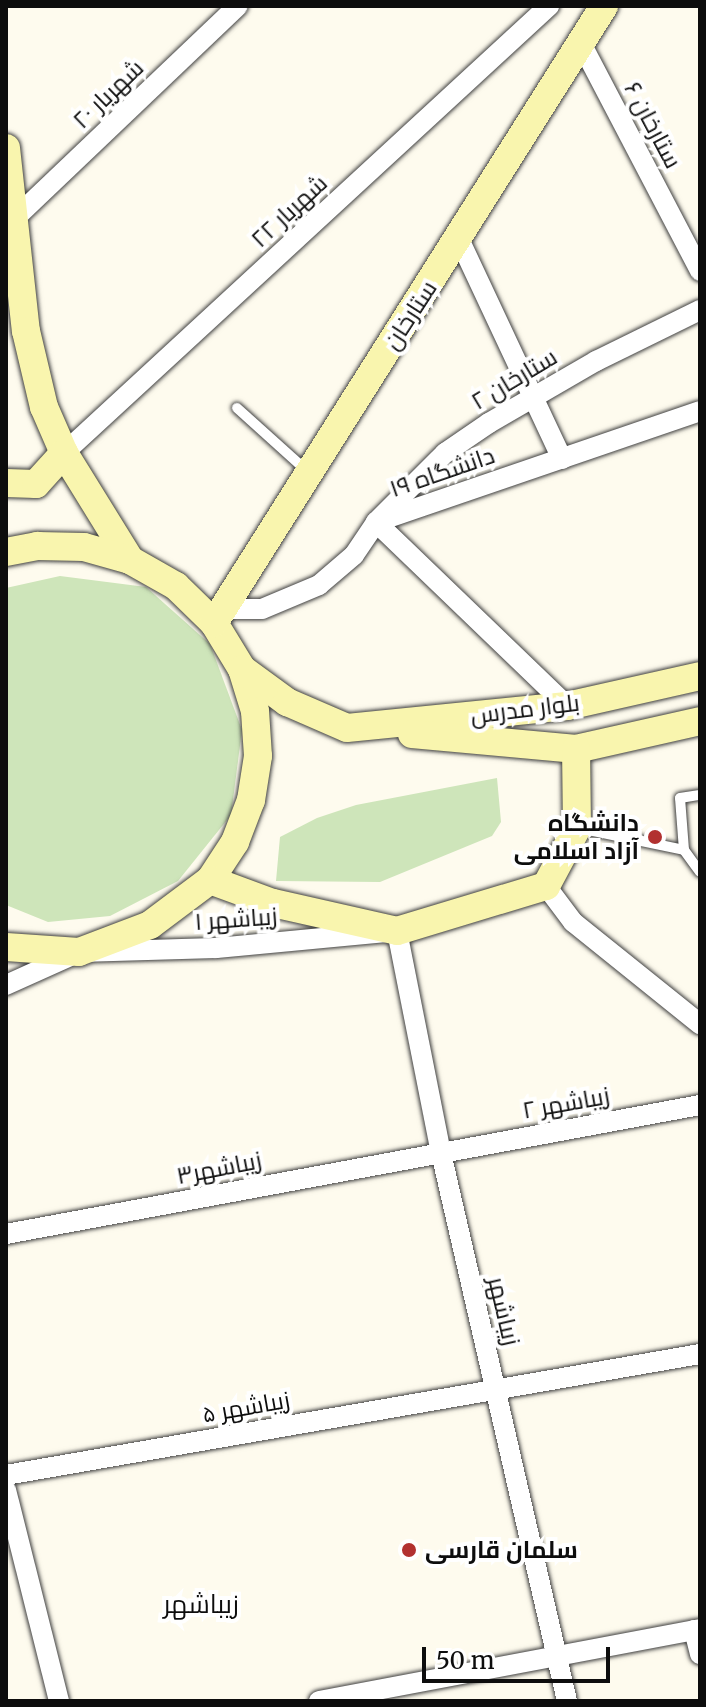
<!DOCTYPE html>
<html>
<head>
<meta charset="utf-8">
<style>
  body { margin:0 }
  #map { position:relative; width:706px; height:1707px; overflow:hidden; background:#fefbee; font-family:Merriweather,Cairo,serif }
  div>[style] { position:absolute }
  .green>* { inset:0; background:#cee5ba }
  .roads { filter:drop-shadow(0 0 2px #404040) drop-shadow(0 0 2px #404040) }
  .service>* { height:10px; margin:-5px; padding:0 5px; transform-origin:5px; border-radius:5px; background:#fff }
  .minor>* { height:20px; margin:-10px; padding:0 10px; transform-origin:10px; border-radius:10px; background:#fff }
  .secondary>* { height:28px; margin:-14px; padding:0 14px; transform-origin:14px; border-radius:14px; background:#f9f5ae }
  .dots>* { width:22px; height:22px; translate:-50% -50%; box-sizing:border-box; border:4px solid #fff; border-radius:50% }
  span { translate:-50% -50%; white-space:nowrap; text-align:center; line-height:1.15; -webkit-text-stroke:8px #fff; paint-order:stroke }
  .street-label { font-size:24px; color:#0d0d0d }
  .poi-label { font-size:24px; color:#0d0d0d; font-weight:700 }
  .right { translate:-100% -50%; text-align:right }
  .left { translate:0 -50%; text-align:left }
  .neighbourhood-label { font-size:26px; color:#0d0d0d }
  .frame { position:absolute; inset:0; border:8px solid #0d0d0d; pointer-events:none }
  .scale { position:absolute; left:422px; top:1647px; width:188px; height:36px; box-sizing:border-box; border:4px solid #0d0d0d; border-top:0; padding-left:10px; font-size:24px; line-height:28px; white-space:nowrap; color:#0d0d0d; -webkit-text-stroke:6px #fff; paint-order:stroke }
</style>
</head>
<body>
<div id="map">
  <div class="green">
    <i style="clip-path:polygon(60px 576px,146px 587px,210px 644px,242px 730px,231px 815px,178px 881px,110px 916px,48px 922px,6px 905px,6px 588px)"></i>
    <i style="clip-path:polygon(497px 778px,501px 822px,492px 836px,380px 882px,276px 881px,280px 837px,317px 818px,356px 805px)"></i>
  </div>
  <div class="roads">
    <div class="service">
      <i style="left:237px;top:408px;width:94px;rotate:42deg"></i>
      <i style="left:579px;top:828px;width:107px;rotate:11.8deg"></i>
      <i style="left:684px;top:850px;width:27px;rotate:54deg"></i>
      <i style="left:684px;top:850px;width:52px;rotate:-94.4deg"></i>
      <i style="left:680px;top:798px;width:20px;rotate:-9deg"></i>
    </div>
    <div class="minor">
      <i style="left:582px;top:45px;width:255px;rotate:62.4deg"></i>
      <i style="left:14px;top:219px;width:309px;rotate:-43.6deg"></i>
      <i style="left:459px;top:239px;width:243px;rotate:64.9deg"></i>
      <i style="left:64px;top:453px;width:660px;rotate:-42.67deg"></i>
      <i style="left:224px;top:609px;width:38px"></i>
      <i style="left:262px;top:609px;width:62px;rotate:-22.8deg"></i>
      <i style="left:319px;top:585px;width:46px;rotate:-40.6deg"></i>
      <i style="left:354px;top:555px;width:40px;rotate:-56deg"></i>
      <i style="left:376px;top:522px;width:342px;rotate:-18.9deg"></i>
      <i style="left:567px;top:706px;width:265px;rotate:-136.1deg"></i>
      <i style="left:376px;top:522px;width:98px;rotate:-45deg"></i>
      <i style="left:445px;top:453px;width:53px;rotate:-34.3deg"></i>
      <i style="left:489px;top:423px;width:124px;rotate:-30.1deg"></i>
      <i style="left:596px;top:361px;width:116px;rotate:-26.1deg"></i>
      <i style="left:546px;top:886px;width:45px;rotate:53.1deg"></i>
      <i style="left:573px;top:922px;width:163px;rotate:38.8deg"></i>
      <i style="left:6px;top:985px;width:80px;rotate:-24.3deg"></i>
      <i style="left:79px;top:952px;width:137px;rotate:-1.7deg"></i>
      <i style="left:216px;top:948px;width:182px;rotate:-5.4deg"></i>
      <i style="left:397px;top:931px;width:226px;rotate:78.8deg"></i>
      <i style="left:441px;top:1153px;width:562px;rotate:77.05deg"></i>
      <i style="left:6px;top:1234px;width:706px;rotate:-10.53deg"></i>
      <i style="left:6px;top:1475px;width:704px;rotate:-9.89deg"></i>
      <i style="left:6px;top:1490px;width:218px;rotate:75.9deg"></i>
      <i style="left:694px;top:1630px;width:25px;rotate:76deg"></i>
      <i style="left:319px;top:1701px;width:388px;rotate:-10.7deg"></i>
    </div>
    <div class="secondary">
      <i style="left:6px;top:148px;width:184px;rotate:83.8deg"></i>
      <i style="left:26px;top:331px;width:78px;rotate:76.7deg"></i>
      <i style="left:44px;top:407px;width:50px;rotate:66.5deg"></i>
      <i style="left:64px;top:453px;width:126px;rotate:58.3deg"></i>
      <i style="left:6px;top:483px;width:30px;rotate:2deg"></i>
      <i style="left:36px;top:484px;width:42px;rotate:-47.9deg"></i>
      <i style="left:6px;top:552px;width:32px;rotate:-11deg"></i>
      <i style="left:37px;top:546px;width:47px;rotate:1.2deg"></i>
      <i style="left:84px;top:547px;width:48px;rotate:15.8deg"></i>
      <i style="left:130px;top:560px;width:53px;rotate:29.5deg"></i>
      <i style="left:176px;top:586px;width:53px;rotate:44.2deg"></i>
      <i style="left:214px;top:623px;width:54px;rotate:58.7deg"></i>
      <i style="left:242px;top:669px;width:44px;rotate:72.8deg"></i>
      <i style="left:255px;top:711px;width:45px;rotate:86.2deg"></i>
      <i style="left:258px;top:756px;width:45px;rotate:99deg"></i>
      <i style="left:251px;top:800px;width:45px;rotate:110.9deg"></i>
      <i style="left:235px;top:842px;width:45px;rotate:123.3deg"></i>
      <i style="left:210px;top:880px;width:75px;rotate:143.1deg"></i>
      <i style="left:150px;top:925px;width:76px;rotate:159.2deg"></i>
      <i style="left:79px;top:952px;width:73px;rotate:-176.1deg"></i>
      <i style="left:214px;top:623px;width:730px;rotate:-57.7deg"></i>
      <i style="left:242px;top:669px;width:56px;rotate:36.3deg"></i>
      <i style="left:287px;top:702px;width:65px;rotate:23.4deg"></i>
      <i style="left:347px;top:728px;width:221px;rotate:-5.7deg"></i>
      <i style="left:567px;top:706px;width:136px;rotate:-12.7deg"></i>
      <i style="left:412px;top:734px;width:165px;rotate:5.2deg"></i>
      <i style="left:576px;top:749px;width:127px;rotate:-12.7deg"></i>
      <i style="left:210px;top:880px;width:67px;rotate:20.1deg"></i>
      <i style="left:273px;top:903px;width:127px;rotate:12.7deg"></i>
      <i style="left:397px;top:931px;width:156px;rotate:-16.8deg"></i>
      <i style="left:546px;top:886px;width:66px;rotate:-61.9deg"></i>
      <i style="left:577px;top:828px;width:79px;rotate:-90.7deg"></i>
    </div>
  </div>
  <div class="dots">
    <i style="left:655px;top:837px;background:#b23130"></i>
    <i style="left:409px;top:1550px;background:#b23130"></i>
  </div>
  <div class="street-label">
    <span style="left:108px;top:94px;rotate:-44deg">شهریار ۲۰</span>
    <span style="left:653px;top:125px;rotate:62deg">ستارخان ۶</span>
    <span style="left:289px;top:211px;rotate:-43deg">شهریار ۲۲</span>
    <span style="left:410px;top:315px;rotate:-57deg">ستارخان</span>
    <span style="left:514px;top:379px;rotate:-31deg">ستارخان ۲</span>
    <span style="left:442px;top:472px;rotate:-19deg">دانشگاه ۱۹</span>
    <span style="left:525px;top:709px;rotate:-7deg">بلوار مدرس</span>
    <span style="left:236px;top:919px;rotate:-4deg">زیباشهر ۱</span>
    <span style="left:566px;top:1103px;rotate:-10deg">زیباشهر ۲</span>
    <span style="left:219px;top:1168px;rotate:-11deg">زیباشهر۳</span>
    <span style="left:504px;top:1311px;rotate:77deg">زیباشهر</span>
    <span style="left:246px;top:1407px;rotate:-10deg">زیباشهر ۵</span>
  </div>
  <div class="poi-label">
    <span class="right" style="left:639px;top:837px">دانشگاه<br>آزاد اسلامی</span>
    <span class="left" style="left:425px;top:1550px">سلمان قارسی</span>
  </div>
  <div class="neighbourhood-label">
    <span style="left:201px;top:1604px">زیباشهر</span>
  </div>
  <div class="frame"></div>
  <div class="scale">50 m</div>
</div>
</body>
</html>
